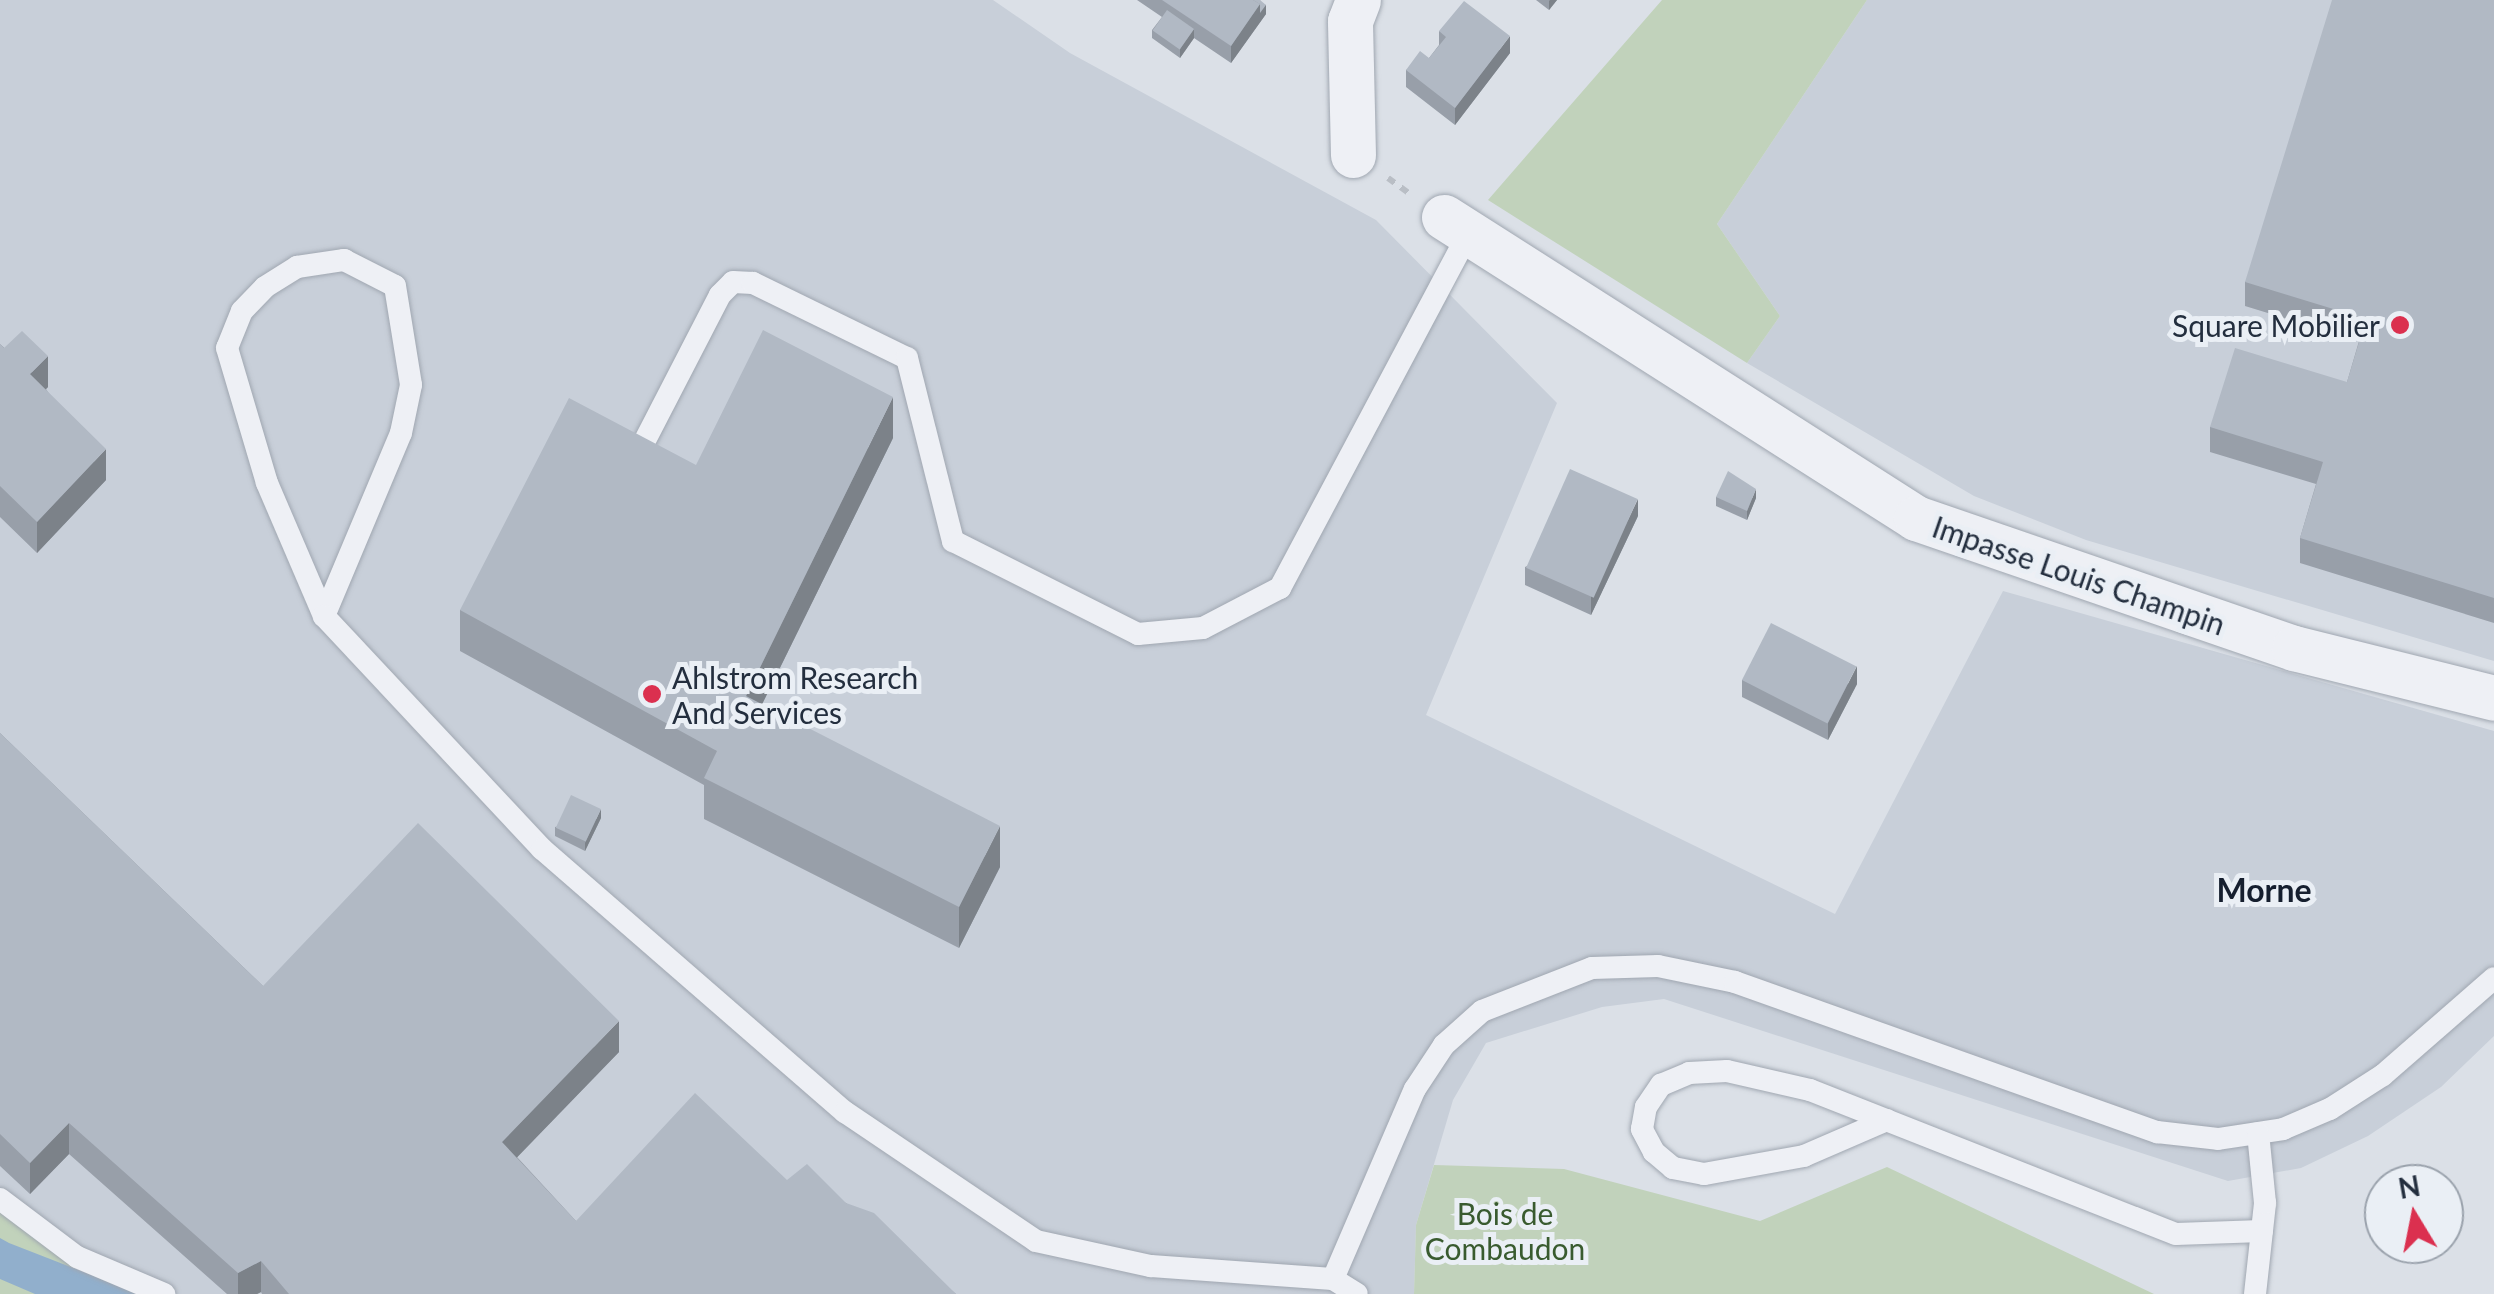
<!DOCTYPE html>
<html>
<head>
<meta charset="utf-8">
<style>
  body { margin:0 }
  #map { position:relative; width:2494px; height:1294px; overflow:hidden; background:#dbe0e7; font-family:Lato,sans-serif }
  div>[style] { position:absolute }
  .built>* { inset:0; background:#c8cfd9 }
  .green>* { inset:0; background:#c1d2bb }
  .water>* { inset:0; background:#91afcc }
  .path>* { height:6px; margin-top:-3px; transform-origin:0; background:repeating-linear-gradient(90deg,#b9bec5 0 8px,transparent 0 16px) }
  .roads { filter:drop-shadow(0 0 2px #a0a7b1) drop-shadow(0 0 2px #a0a7b1) }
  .service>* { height:22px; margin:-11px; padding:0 11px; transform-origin:11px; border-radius:11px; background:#eef0f5 }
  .minor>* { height:45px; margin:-22.5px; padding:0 22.5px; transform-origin:22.5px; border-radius:22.5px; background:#eef0f5 }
  .wall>* { inset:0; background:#989fa9 }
  .shaded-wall>* { inset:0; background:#7c8289 }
  .building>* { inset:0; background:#b1b9c4; transform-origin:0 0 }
  .dots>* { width:28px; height:28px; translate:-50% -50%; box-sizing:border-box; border:5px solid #eaeff5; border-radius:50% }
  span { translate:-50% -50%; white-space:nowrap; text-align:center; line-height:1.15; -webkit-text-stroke:10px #eaeff5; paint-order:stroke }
  .poi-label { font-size:30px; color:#232e3e }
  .right { translate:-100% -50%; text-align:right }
  .left { translate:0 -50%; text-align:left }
  .street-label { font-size:30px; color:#232e3e }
  .park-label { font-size:30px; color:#395b2f }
  .neighbourhood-label { font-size:32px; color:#161f2f; font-weight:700 }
  .north { position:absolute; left:2364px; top:1164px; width:100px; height:100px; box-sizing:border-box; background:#eaeff5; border:2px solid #9aa2ac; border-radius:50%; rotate:350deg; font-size:28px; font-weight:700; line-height:40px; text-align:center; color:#232e3e }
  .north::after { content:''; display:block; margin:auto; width:35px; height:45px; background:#db304f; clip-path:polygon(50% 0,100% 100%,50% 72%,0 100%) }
</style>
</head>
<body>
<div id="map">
  <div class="built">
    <i style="clip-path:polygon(0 0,993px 0,1070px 53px,1376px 220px,1557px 403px,1426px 715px,1835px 914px,2003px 591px,2494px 731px,2494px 1036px,2441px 1087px,2368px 1136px,2301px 1168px,2228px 1181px,1664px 999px,1602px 1007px,1486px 1043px,1453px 1100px,1416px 1225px,1414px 1294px,140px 1294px,75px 1269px,44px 1224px,0 1204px)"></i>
    <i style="clip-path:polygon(1867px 0,2494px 0,2494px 661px,2086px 540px,1974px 496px,1747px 363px,1780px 316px,1717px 224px)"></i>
  </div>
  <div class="green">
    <i style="clip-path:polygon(1662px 0,1867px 0,1717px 224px,1780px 316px,1747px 363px,1488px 200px)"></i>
    <i style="clip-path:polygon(1434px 1165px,1564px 1169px,1760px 1221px,1887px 1167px,2154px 1294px,1414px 1294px,1416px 1225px)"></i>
    <i style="clip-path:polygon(0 1204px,44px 1224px,75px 1269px,72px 1294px,0 1294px)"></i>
  </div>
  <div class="water">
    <i style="clip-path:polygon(0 1238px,9px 1243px,140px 1294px,35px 1294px,0 1279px)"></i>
  </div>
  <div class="path">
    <i style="left:1388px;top:178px;width:27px;rotate:36deg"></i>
  </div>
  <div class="roads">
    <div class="service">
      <i style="left:640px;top:450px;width:174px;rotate:-62.7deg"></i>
      <i style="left:720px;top:295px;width:18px;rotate:-45deg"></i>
      <i style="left:733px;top:282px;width:20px;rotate:3deg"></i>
      <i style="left:753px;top:283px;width:171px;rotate:26deg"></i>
      <i style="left:907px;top:358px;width:189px;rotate:75.9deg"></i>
      <i style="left:953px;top:541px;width:207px;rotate:26.7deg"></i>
      <i style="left:1138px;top:634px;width:65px;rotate:-5.3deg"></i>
      <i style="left:1203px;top:628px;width:87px;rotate:-27.5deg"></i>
      <i style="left:1280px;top:588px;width:404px;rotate:-62deg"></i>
      <i style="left:324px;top:616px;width:145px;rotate:-113.2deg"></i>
      <i style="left:267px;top:483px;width:141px;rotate:-106.5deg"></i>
      <i style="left:227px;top:348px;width:40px;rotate:-68deg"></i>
      <i style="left:242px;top:311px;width:33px;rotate:-46deg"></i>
      <i style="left:265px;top:287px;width:38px;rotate:-32deg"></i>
      <i style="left:297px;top:267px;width:48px;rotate:-8.5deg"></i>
      <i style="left:344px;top:260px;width:57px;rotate:27deg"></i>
      <i style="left:395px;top:286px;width:100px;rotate:80.8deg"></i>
      <i style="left:411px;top:385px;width:49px;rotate:101.8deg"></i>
      <i style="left:401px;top:433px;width:199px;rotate:112.8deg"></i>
      <i style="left:324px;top:616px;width:319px;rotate:46.9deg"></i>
      <i style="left:542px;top:849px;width:401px;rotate:41deg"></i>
      <i style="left:845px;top:1112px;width:230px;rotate:34deg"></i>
      <i style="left:1036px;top:1241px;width:118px;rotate:12.3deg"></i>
      <i style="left:1151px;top:1266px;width:182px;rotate:4.1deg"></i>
      <i style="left:1333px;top:1279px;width:28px;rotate:32deg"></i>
      <i style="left:1887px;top:1120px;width:90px;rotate:156.6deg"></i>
      <i style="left:1804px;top:1156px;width:102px;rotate:169.8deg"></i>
      <i style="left:1704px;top:1174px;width:32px;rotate:-169deg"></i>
      <i style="left:1673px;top:1168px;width:25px;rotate:-140deg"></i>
      <i style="left:1654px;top:1152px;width:26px;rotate:-118deg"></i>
      <i style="left:1642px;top:1129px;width:22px;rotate:-80deg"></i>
      <i style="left:1646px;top:1107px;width:27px;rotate:-56deg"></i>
      <i style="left:1661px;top:1085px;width:30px;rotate:-23deg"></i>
      <i style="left:1689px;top:1073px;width:38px;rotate:-3deg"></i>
      <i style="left:1727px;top:1071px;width:85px;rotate:12.9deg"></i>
      <i style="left:1810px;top:1090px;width:393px;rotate:21.5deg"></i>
      <i style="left:2176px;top:1234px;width:86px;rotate:-2deg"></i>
      <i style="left:0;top:1199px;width:96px;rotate:37deg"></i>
      <i style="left:77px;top:1257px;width:95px;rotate:23deg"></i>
      <i style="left:1333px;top:1279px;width:207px;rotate:-66.7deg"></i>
      <i style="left:1415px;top:1089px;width:53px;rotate:-56.6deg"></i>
      <i style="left:1444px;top:1045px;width:51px;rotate:-41.8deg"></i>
      <i style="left:1482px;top:1011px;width:118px;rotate:-21.4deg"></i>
      <i style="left:1592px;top:968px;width:66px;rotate:-1.7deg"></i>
      <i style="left:1658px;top:966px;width:79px;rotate:11.7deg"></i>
      <i style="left:1735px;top:982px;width:448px;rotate:19.6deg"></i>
      <i style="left:2157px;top:1132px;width:61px;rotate:6.5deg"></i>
      <i style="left:2218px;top:1139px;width:66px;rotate:-8.7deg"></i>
      <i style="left:2283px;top:1129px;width:51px;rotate:-23.1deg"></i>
      <i style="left:2330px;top:1109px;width:63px;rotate:-32.7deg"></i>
      <i style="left:2383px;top:1075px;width:147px;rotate:-41.1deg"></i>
      <i style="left:2255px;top:1294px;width:92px;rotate:-83.7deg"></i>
      <i style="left:2265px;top:1203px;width:70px;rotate:-95.7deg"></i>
    </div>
    <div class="minor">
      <i style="left:1353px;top:155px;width:134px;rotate:-91.3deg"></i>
      <i style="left:1350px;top:21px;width:22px;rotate:-69deg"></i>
      <i style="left:1444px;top:217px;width:560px;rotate:32.53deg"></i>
      <i style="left:1916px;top:518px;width:400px;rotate:19deg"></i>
      <i style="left:2294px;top:648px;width:206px;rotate:14deg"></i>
    </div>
  </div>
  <div class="wall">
    <i style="clip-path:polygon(1137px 0,1260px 0,1266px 14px,1231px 63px,1194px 38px,1180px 58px,1152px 38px,1152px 30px,1162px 17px)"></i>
    <i style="clip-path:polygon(1536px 0,1557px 0,1549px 10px)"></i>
    <i style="clip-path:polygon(2494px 0,2494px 623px,2300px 563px,2300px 538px,2316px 484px,2210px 452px,2210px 427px,2347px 382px,2359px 341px,2245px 306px,2245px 282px)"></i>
    <i style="clip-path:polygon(1439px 31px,1510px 53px,1455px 125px,1406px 87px,1406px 70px,1429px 58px,1439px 45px)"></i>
    <i style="clip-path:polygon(0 344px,48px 387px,46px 389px,106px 480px,37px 553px,0 517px)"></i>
    <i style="clip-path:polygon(893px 438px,762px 704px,1000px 867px,959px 948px,704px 819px,704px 785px,460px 651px,460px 610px)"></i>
    <i style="clip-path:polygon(1716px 497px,1756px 498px,1747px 520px,1716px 506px)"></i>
    <i style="clip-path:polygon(1638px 516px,1591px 615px,1525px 585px,1525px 567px)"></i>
    <i style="clip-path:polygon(1742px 680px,1857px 684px,1828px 740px,1742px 697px)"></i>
    <i style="clip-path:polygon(0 733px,263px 986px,619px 1052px,517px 1157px,576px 1221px,787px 1180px,846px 1203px,956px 1294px,262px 1294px,261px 1292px,257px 1294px,227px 1294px,69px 1154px,30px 1194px,0 1166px)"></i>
    <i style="clip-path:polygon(601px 818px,585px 851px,555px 836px,555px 827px)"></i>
  </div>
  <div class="shaded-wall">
    <i style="clip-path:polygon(1550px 0,1557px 0,1549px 10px,1549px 1px)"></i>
    <i style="clip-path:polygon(1260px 4px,1266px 5px,1266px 14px,1231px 63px,1231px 46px)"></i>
    <i style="clip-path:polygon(1194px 29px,1194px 38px,1180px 58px,1180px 49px)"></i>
    <i style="clip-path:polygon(1510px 36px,1510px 53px,1455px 125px,1455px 108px)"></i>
    <i style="clip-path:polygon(48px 356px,48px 387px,30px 405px,30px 374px)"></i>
    <i style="clip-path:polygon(893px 397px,893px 438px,746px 737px,746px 696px)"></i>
    <i style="clip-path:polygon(106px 449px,106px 480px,37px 553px,37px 522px)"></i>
    <i style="clip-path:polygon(1756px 489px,1756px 498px,1747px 520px,1747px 511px)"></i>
    <i style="clip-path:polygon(1638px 499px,1638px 516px,1591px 615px,1591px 597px)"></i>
    <i style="clip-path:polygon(1857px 666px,1857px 684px,1828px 740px,1828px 723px)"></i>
    <i style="clip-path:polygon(601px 809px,601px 818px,585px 851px,585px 843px)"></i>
    <i style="clip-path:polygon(1000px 826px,1000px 867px,959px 948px,959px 907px)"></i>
    <i style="clip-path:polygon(619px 1021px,619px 1052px,502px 1173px,502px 1142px)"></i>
    <i style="clip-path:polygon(69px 1123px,69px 1154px,30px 1194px,30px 1163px)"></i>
    <i style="clip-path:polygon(261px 1261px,261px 1292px,257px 1294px,238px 1294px,238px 1273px)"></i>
  </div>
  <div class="building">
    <i style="clip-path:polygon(1162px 0,1253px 0,1260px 4px,1231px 46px)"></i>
    <i style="clip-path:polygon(1253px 0,1260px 0,1266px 5px,1260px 13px,1260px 4px)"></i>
    <i style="clip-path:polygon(2332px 0,2494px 0,2494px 598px,2300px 538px,2323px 462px,2210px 427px,2235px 348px,2347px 382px,2366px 319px,2245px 282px)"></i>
    <i style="clip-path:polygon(1464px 1px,1510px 36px,1455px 108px,1406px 70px,1420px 51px,1429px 58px,1446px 37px,1439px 31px)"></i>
    <i style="left:1167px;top:10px;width:33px;height:25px;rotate:35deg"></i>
    <i style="clip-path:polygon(763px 330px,893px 397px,746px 696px,1000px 826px,959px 907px,704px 778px,717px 751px,460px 610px,569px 398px,696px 465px)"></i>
    <i style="clip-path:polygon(22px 331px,48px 356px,30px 374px,106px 449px,37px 522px,0 486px,0 344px,4px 348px)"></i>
    <i style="left:1570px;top:469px;width:74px;height:108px;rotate:24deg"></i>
    <i style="clip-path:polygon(1728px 471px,1756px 489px,1747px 511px,1716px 497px)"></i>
    <i style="left:1771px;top:623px;width:96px;height:64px;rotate:27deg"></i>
    <i style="clip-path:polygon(0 733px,263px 986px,418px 823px,619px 1021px,502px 1142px,576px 1221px,695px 1093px,787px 1180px,807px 1164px,846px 1203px,874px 1213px,956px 1294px,289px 1294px,261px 1261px,238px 1273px,69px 1123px,30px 1163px,0 1134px)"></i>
    <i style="left:571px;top:795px;width:33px;height:36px;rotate:25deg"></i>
  </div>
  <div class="dots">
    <i style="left:2400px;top:325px;background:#db304f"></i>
    <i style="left:652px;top:694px;background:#db304f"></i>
  </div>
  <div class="poi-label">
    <span class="right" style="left:2380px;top:325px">Square Mobilier</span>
    <span class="left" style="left:672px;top:694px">Ahlstrom Research<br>And Services</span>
  </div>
  <div class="street-label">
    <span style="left:2079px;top:575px;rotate:19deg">Impasse Louis Champin</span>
  </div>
  <div class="park-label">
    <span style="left:1505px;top:1230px">Bois de<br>Combaudon</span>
  </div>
  <div class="neighbourhood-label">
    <span style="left:2264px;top:890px">Morne</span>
  </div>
  <div class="north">N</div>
</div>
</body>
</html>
